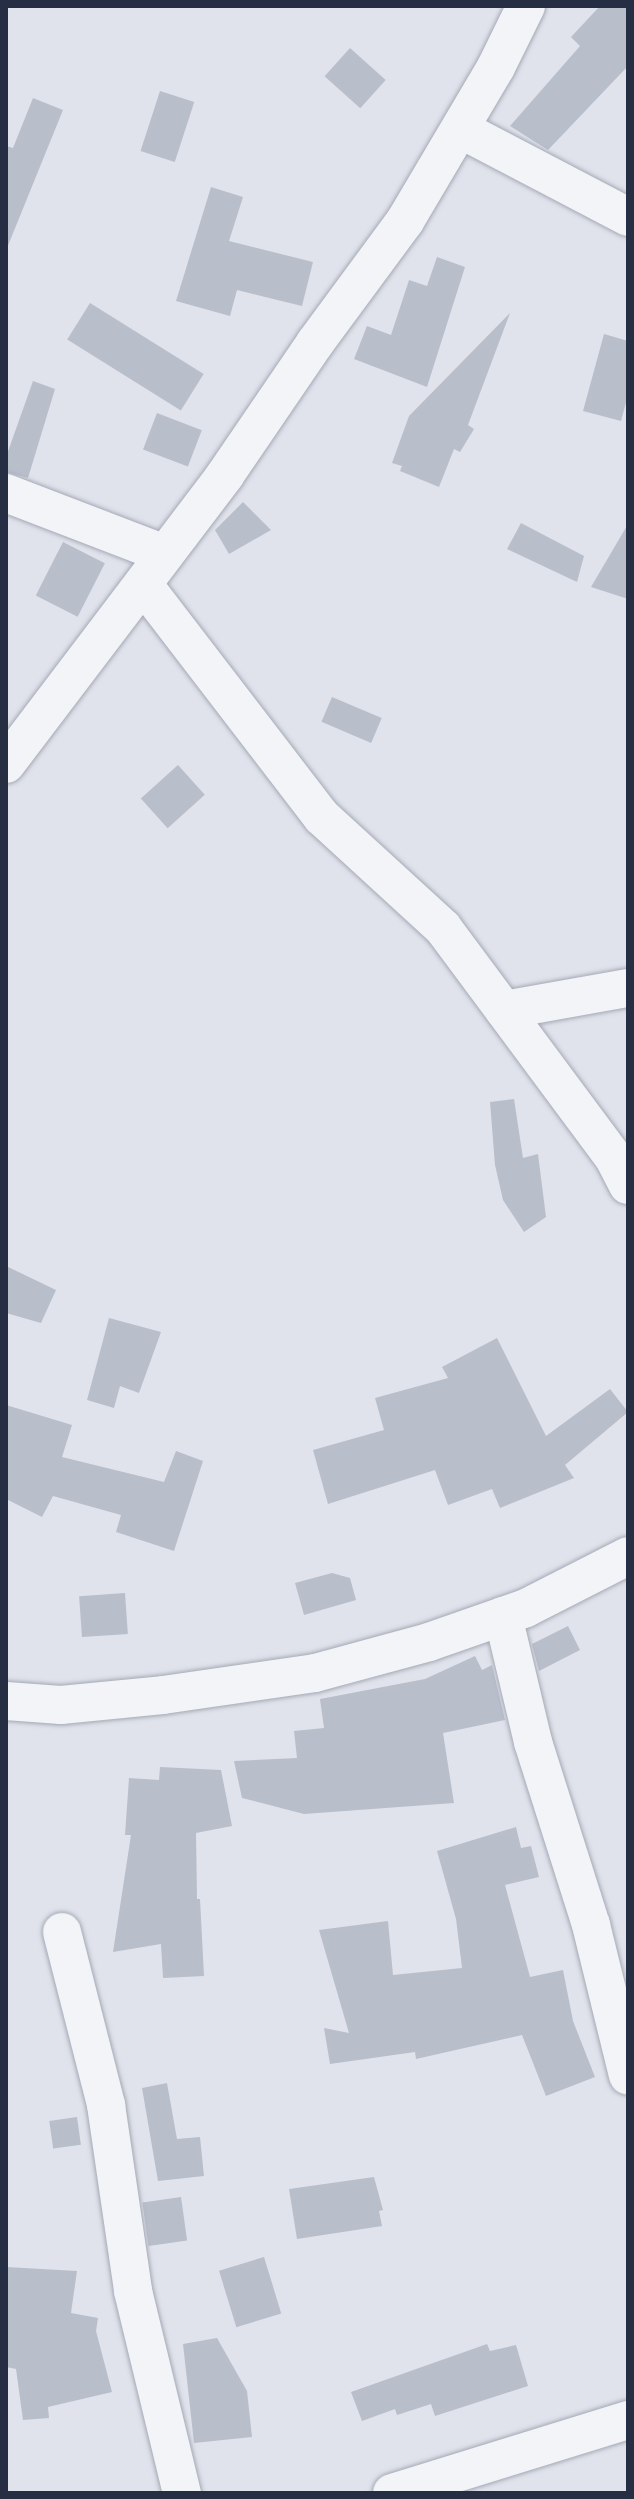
<!DOCTYPE html>
<html>
<head>
<meta charset="utf-8">
<style>
  body { margin:0 }
  #map { position:relative; width:634px; height:2499px; overflow:hidden; background:#e0e3eb; font-family:"Exo 2",sans-serif }
  div>[style] { position:absolute }
  .building>* { inset:0; background:#b9becb; transform-origin:0 0 }
  .roads { filter:drop-shadow(0 0 2px #a4a9b6) drop-shadow(0 0 2px #a4a9b6) }
  .street>* { height:38px; margin:-19px; padding:0 19px; transform-origin:19px; border-radius:19px; background:#f3f4f8 }
  span { translate:-50% -50%; white-space:nowrap; text-align:center; line-height:1.15; -webkit-text-stroke:8px #f0f2f8; paint-order:stroke }
  .frame { position:absolute; inset:0; border:8px solid #262e44; pointer-events:none }
</style>
</head>
<body>
<div id="map">
  <div class="building">
    <i style="clip-path:polygon(600px 6px,628px 6px,628px 66px,548px 150px,510px 126px,580px 46px,571px 37px)"></i>
    <i style="left:350px;top:48px;width:48px;height:38px;rotate:42deg"></i>
    <i style="left:160px;top:91px;width:36px;height:63px;rotate:18deg"></i>
    <i style="clip-path:polygon(33px 98px,63px 110px,7px 248px,6px 146px,13px 148px)"></i>
    <i style="clip-path:polygon(211px 187px,243px 197px,229px 241px,313px 262px,302px 306px,237px 290px,230px 316px,176px 301px)"></i>
    <i style="clip-path:polygon(437px 257px,465px 267px,427px 387px,354px 359px,367px 326px,391px 335px,409px 280px,427px 286px)"></i>
    <i style="left:90px;top:303px;width:134px;height:43px;rotate:32deg"></i>
    <i style="clip-path:polygon(510px 313px,468px 425px,474px 429px,460px 452px,454px 449px,439px 487px,400px 471px,402px 466px,392px 463px,409px 416px)"></i>
    <i style="clip-path:polygon(604px 334px,628px 341px,628px 395px,621px 421px,583px 411px)"></i>
    <i style="clip-path:polygon(33px 381px,55px 389px,28px 478px,6px 472px,6px 457px)"></i>
    <i style="left:157px;top:413px;width:48px;height:39px;rotate:21deg"></i>
    <i style="clip-path:polygon(243px 502px,271px 530px,229px 554px,215px 530px)"></i>
    <i style="clip-path:polygon(521px 523px,584px 556px,577px 582px,507px 549px)"></i>
    <i style="clip-path:polygon(628px 524px,628px 599px,591px 587px)"></i>
    <i style="left:63px;top:542px;width:47px;height:60px;rotate:27deg"></i>
    <i style="left:332px;top:697px;width:54px;height:27px;rotate:23deg"></i>
    <i style="left:178px;top:765px;width:40px;height:50px;rotate:48deg"></i>
    <i style="clip-path:polygon(514px 1099px,523px 1158px,538px 1154px,546px 1217px,524px 1232px,503px 1200px,495px 1165px,490px 1102px)"></i>
    <i style="clip-path:polygon(6px 1266px,56px 1290px,41px 1323px,6px 1313px)"></i>
    <i style="clip-path:polygon(109px 1318px,161px 1332px,139px 1393px,120px 1386px,114px 1408px,87px 1400px)"></i>
    <i style="clip-path:polygon(497px 1338px,546px 1436px,610px 1389px,628px 1412px,565px 1465px,574px 1478px,500px 1508px,492px 1489px,448px 1505px,435px 1470px,328px 1504px,313px 1450px,384px 1430px,375px 1398px,448px 1378px,442px 1367px)"></i>
    <i style="clip-path:polygon(6px 1405px,72px 1425px,62px 1457px,164px 1482px,176px 1451px,203px 1461px,174px 1551px,116px 1532px,121px 1515px,53px 1496px,42px 1517px,6px 1499px)"></i>
    <i style="clip-path:polygon(332px 1573px,350px 1578px,356px 1600px,304px 1615px,295px 1583px)"></i>
    <i style="left:125px;top:1593px;width:41px;height:46px;rotate:86deg"></i>
    <i style="clip-path:polygon(568px 1626px,580px 1650px,539px 1671px,532px 1644px)"></i>
    <i style="clip-path:polygon(475px 1656px,482px 1670px,492px 1665px,505px 1720px,443px 1733px,454px 1803px,304px 1814px,242px 1798px,234px 1761px,297px 1758px,294px 1731px,324px 1728px,320px 1699px,425px 1679px)"></i>
    <i style="clip-path:polygon(160px 1767px,221px 1770px,232px 1826px,196px 1833px,197px 1899px,200px 1899px,204px 1976px,163px 1978px,161px 1944px,113px 1952px,131px 1835px,125px 1835px,129px 1778px,159px 1780px)"></i>
    <i style="clip-path:polygon(516px 1827px,521px 1848px,531px 1846px,539px 1877px,505px 1885px,530px 1977px,563px 1970px,573px 2021px,595px 2077px,546px 2096px,522px 2035px,416px 2059px,415px 2052px,330px 2064px,324px 2028px,349px 2033px,319px 1930px,388px 1921px,393px 1975px,462px 1968px,456px 1919px,437px 1851px)"></i>
    <i style="clip-path:polygon(167px 2083px,177px 2139px,200px 2137px,204px 2176px,158px 2181px,142px 2088px)"></i>
    <i style="left:77px;top:2117px;width:28px;height:28px;rotate:82deg"></i>
    <i style="clip-path:polygon(374px 2177px,383px 2210px,379px 2211px,382px 2226px,297px 2239px,289px 2189px)"></i>
    <i style="left:181px;top:2197px;width:44px;height:39px;rotate:82deg"></i>
    <i style="left:264px;top:2257px;width:59px;height:47px;rotate:73deg"></i>
    <i style="clip-path:polygon(6px 2267px,77px 2271px,71px 2313px,98px 2318px,96px 2331px,112px 2392px,48px 2407px,49px 2418px,23px 2420px,16px 2369px,6px 2367px)"></i>
    <i style="clip-path:polygon(217px 2338px,247px 2391px,252px 2437px,194px 2443px,183px 2344px)"></i>
    <i style="clip-path:polygon(487px 2344px,490px 2351px,516px 2345px,528px 2386px,435px 2416px,431px 2404px,397px 2415px,395px 2409px,362px 2421px,351px 2392px)"></i>
  </div>
  <div class="roads">
    <div class="street">
      <i style="left:460px;top:129px;width:190px;rotate:27.6deg"></i>
      <i style="left:6px;top:493px;width:170px;rotate:21deg"></i>
      <i style="left:143px;top:584px;width:294px;rotate:52.5deg"></i>
      <i style="left:322px;top:817px;width:164px;rotate:42.5deg"></i>
      <i style="left:443px;top:928px;width:289px;rotate:53.4deg"></i>
      <i style="left:615px;top:1160px;width:28px;rotate:63deg"></i>
      <i style="left:6px;top:764px;width:363px;rotate:-52.8deg"></i>
      <i style="left:225px;top:475px;width:160px;rotate:-55.7deg"></i>
      <i style="left:315px;top:343px;width:152px;rotate:-53.6deg"></i>
      <i style="left:405px;top:221px;width:179px;rotate:-59.4deg"></i>
      <i style="left:496px;top:67px;width:68px;rotate:-63.8deg"></i>
      <i style="left:504px;top:1010px;width:126px;rotate:-10.1deg"></i>
      <i style="left:503px;top:1616px;width:130px;rotate:76.6deg"></i>
      <i style="left:533px;top:1742px;width:192px;rotate:72.4deg"></i>
      <i style="left:591px;top:1925px;width:155px;rotate:76.2deg"></i>
      <i style="left:6px;top:1701px;width:55px;rotate:4.2deg"></i>
      <i style="left:61px;top:1705px;width:102px;rotate:-5.6deg"></i>
      <i style="left:163px;top:1695px;width:154px;rotate:-8.2deg"></i>
      <i style="left:315px;top:1673px;width:118px;rotate:-15.2deg"></i>
      <i style="left:429px;top:1642px;width:103px;rotate:-19.3deg"></i>
      <i style="left:526px;top:1608px;width:114px;rotate:-27deg"></i>
      <i style="left:62px;top:1932px;width:179px;rotate:75.7deg"></i>
      <i style="left:106px;top:2105px;width:188px;rotate:81.7deg"></i>
      <i style="left:133px;top:2291px;width:208px;rotate:76.4deg"></i>
      <i style="left:392px;top:2493px;width:247px;rotate:-17.2deg"></i>
    </div>
  </div>
  <div class="frame"></div>
</div>
</body>
</html>
